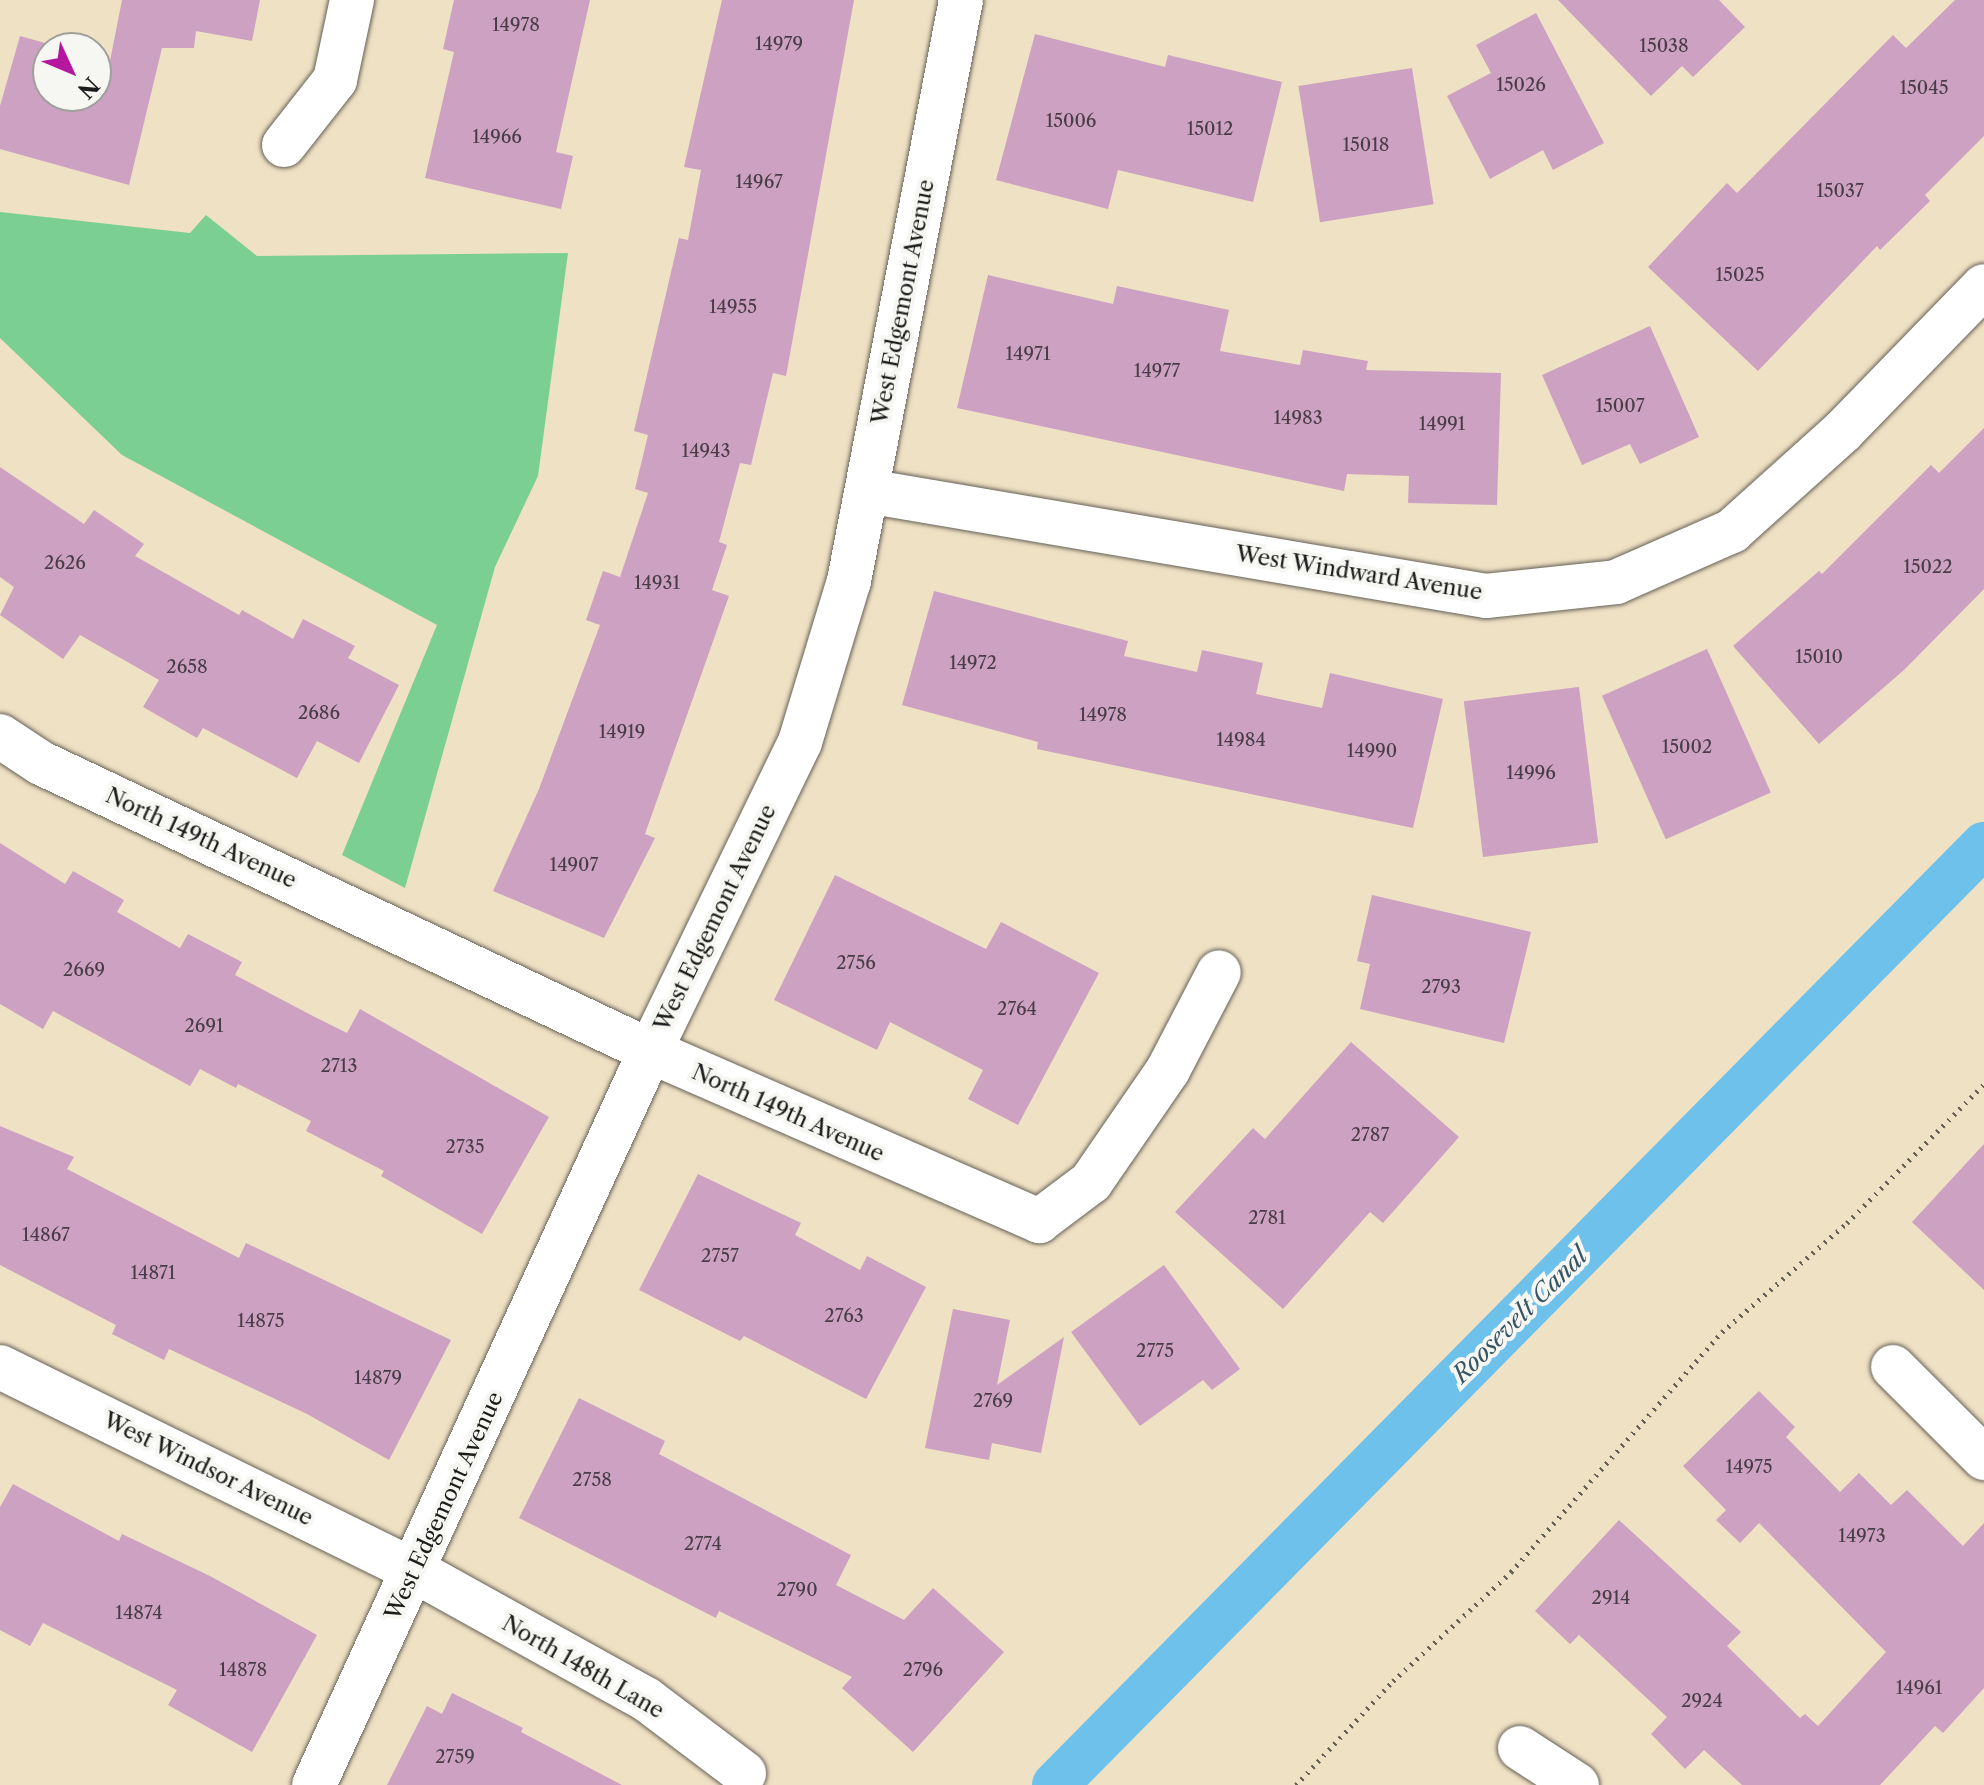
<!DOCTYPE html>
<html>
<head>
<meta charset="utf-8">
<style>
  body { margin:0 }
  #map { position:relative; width:1984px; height:1785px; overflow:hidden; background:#efe1c4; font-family:"Libre Caslon Text",serif }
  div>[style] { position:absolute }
  .green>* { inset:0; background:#7bcf93 }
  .canal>* { height:46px; margin:-23px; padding:0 23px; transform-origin:23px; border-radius:23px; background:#6ec1ea }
  .building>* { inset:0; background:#cda1c2; transform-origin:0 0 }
  .path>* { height:5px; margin-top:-2.5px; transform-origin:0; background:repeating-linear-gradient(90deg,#666157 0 2px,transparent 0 8px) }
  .roads { filter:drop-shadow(0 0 2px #666157) drop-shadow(0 0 2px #666157) }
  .minor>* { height:44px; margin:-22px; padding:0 22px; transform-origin:22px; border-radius:22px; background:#fff }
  span { translate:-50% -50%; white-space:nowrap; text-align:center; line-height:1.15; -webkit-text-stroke:8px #f6f6f2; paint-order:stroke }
  .number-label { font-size:18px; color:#483d46 }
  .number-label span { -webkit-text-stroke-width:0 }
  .street-label { font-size:22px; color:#1c1c1c }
  .water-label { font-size:24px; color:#395664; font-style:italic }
  .north { position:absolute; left:32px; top:32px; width:80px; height:80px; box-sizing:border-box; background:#f6f6f2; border:2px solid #9f9f9c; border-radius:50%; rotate:134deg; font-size:22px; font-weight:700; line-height:32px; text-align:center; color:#1c1c1c }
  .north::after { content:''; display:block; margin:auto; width:28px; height:36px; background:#b5179e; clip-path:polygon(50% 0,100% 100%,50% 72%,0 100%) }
</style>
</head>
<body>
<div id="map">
  <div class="green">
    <i style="clip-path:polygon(0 212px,190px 233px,206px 215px,257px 256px,568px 253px,538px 476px,495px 567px,405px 888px,342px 855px,437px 625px,122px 455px,0 338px)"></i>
  </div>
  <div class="canal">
    <i style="left:1055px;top:1785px;width:1322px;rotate:-45.34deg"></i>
  </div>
  <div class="building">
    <i style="clip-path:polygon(122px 0,260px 0,252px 41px,196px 31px,194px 48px,162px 48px,129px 185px,0 149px,0 106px,20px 36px,63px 48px,48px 48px,48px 96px,96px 96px,96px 57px,110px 61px)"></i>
    <i style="clip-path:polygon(454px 0,590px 0,556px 152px,573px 156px,561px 209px,425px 178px,454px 52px,443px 49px)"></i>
    <i style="clip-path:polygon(722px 0,854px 0,786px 376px,773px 373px,751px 465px,740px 463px,719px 542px,727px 545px,712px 590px,729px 596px,645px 834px,655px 838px,604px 938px,493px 891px,539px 789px,600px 625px,586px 620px,603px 571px,620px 577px,648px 493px,635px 489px,648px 435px,634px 431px,679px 238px,688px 240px,701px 170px,684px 167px)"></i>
    <i style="clip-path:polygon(1558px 0,1719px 0,1745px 27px,1693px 77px,1682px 66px,1651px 96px)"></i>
    <i style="clip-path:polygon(1955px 0,1984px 0,1984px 136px,1925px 195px,1930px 201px,1880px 250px,1877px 246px,1758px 371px,1648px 267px,1727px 183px,1737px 193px,1893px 35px,1906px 48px)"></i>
    <i style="clip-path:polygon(1536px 13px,1604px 143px,1553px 170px,1543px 150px,1490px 179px,1447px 96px,1491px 73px,1476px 45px)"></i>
    <i style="clip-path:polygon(1035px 34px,1165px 67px,1168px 55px,1282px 82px,1253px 202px,1118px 170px,1108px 209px,996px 180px)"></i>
    <i style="left:1412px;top:68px;width:138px;height:115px;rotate:81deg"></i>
    <i style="clip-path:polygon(988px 275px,1113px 304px,1117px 286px,1229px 310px,1220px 351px,1300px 365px,1303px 350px,1368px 361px,1366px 370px,1501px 373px,1497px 505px,1408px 503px,1409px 476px,1347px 474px,1344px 491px,957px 408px)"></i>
    <i style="clip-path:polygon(1650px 326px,1699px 437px,1640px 464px,1630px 444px,1582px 465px,1542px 375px)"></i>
    <i style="clip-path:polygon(1984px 428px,1984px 589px,1905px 669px,1819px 744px,1733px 646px,1819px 571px,1822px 574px,1931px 465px,1939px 473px)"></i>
    <i style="clip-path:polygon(0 467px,84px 524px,94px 510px,144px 544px,135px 556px,239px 615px,242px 610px,293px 639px,303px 619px,355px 646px,348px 658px,399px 685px,359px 763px,317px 741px,297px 778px,203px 728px,197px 738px,143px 707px,159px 680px,80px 635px,63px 659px,0 615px,14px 587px,0 577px)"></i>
    <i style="clip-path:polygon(934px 591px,1128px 641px,1124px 656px,1197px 672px,1202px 650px,1263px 663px,1256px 694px,1322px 708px,1330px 673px,1443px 699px,1413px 828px,1037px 749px,1038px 742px,902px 705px)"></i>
    <i style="left:1707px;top:649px;width:157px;height:115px;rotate:66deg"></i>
    <i style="left:1579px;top:687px;width:157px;height:116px;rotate:83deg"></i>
    <i style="clip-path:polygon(0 843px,65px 884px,73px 871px,124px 900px,117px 912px,180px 948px,188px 934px,242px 962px,235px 975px,311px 1015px,347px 1033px,360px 1009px,549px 1117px,482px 1234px,381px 1176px,384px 1171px,306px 1131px,311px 1121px,238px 1084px,236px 1088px,200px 1069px,190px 1086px,53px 1011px,43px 1029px,0 1004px)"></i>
    <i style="clip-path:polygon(835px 875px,986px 949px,1001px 922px,1099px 973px,1018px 1125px,968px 1099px,983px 1070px,890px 1022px,877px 1050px,774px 1000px)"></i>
    <i style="clip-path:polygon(1372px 895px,1531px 932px,1504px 1043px,1360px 1009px,1370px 964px,1357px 961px)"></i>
    <i style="clip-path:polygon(1351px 1042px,1459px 1137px,1383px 1223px,1370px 1212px,1283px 1309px,1175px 1212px,1253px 1128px,1265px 1139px)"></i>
    <i style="clip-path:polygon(0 1126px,74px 1157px,67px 1169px,239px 1258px,246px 1243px,451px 1340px,389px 1460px,307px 1414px,169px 1349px,164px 1360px,112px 1334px,116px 1325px,0 1265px)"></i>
    <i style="clip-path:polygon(1984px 1144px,1984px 1290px,1912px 1222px)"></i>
    <i style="clip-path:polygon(698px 1174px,801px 1223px,795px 1235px,860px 1270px,867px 1256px,926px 1287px,866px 1399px,744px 1336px,740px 1341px,639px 1290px)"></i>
    <i style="clip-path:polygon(1164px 1265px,1240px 1369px,1212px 1390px,1203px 1380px,1140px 1426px,1071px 1332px)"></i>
    <i style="clip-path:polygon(953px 1309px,1010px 1320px,997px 1385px,1064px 1337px,1041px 1453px,992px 1443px,989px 1460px,925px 1448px)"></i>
    <i style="clip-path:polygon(1759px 1391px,1795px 1427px,1786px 1437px,1840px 1492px,1859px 1473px,1891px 1505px,1907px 1490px,1963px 1546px,1984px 1523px,1984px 1688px,1943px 1733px,1935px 1726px,1880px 1785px,1742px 1785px,1704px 1750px,1685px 1769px,1651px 1734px,1667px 1717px,1579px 1635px,1570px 1644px,1535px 1611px,1619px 1520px,1741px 1632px,1727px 1646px,1800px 1718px,1805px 1714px,1818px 1726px,1886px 1652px,1759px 1523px,1740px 1543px,1716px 1520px,1726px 1510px,1683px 1466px)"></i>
    <i style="clip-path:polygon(579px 1398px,665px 1441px,659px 1454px,851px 1555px,836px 1585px,904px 1620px,933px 1588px,1004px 1652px,913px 1752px,842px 1688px,852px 1677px,719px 1611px,716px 1618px,519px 1518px)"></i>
    <i style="clip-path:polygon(13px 1484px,119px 1541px,122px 1534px,210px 1576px,317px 1635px,252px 1752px,168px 1705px,177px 1690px,43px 1623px,30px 1646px,0 1630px,0 1507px)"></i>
    <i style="clip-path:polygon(452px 1693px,523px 1728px,521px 1732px,622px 1785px,387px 1785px,427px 1706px,442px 1714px)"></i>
  </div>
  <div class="path">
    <i style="left:1296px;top:1785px;width:142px;rotate:-47deg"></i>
    <i style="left:1393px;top:1681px;width:161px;rotate:-42.7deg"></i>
    <i style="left:1511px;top:1572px;width:320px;rotate:-48.7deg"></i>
    <i style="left:1722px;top:1332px;width:166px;rotate:-41.1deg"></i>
    <i style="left:1847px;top:1223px;width:195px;rotate:-45.4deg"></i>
  </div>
  <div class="roads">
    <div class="minor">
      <i style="left:284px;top:145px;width:83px;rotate:-51.9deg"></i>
      <i style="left:335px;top:80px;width:82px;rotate:-78deg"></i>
      <i style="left:867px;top:491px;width:628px;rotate:9.63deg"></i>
      <i style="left:1486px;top:596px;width:131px;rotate:-6.1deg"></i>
      <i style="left:1616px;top:582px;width:127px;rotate:-23.7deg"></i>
      <i style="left:1732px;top:531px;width:149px;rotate:-42deg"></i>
      <i style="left:1843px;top:431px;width:202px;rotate:-45.8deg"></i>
      <i style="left:0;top:736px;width:49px;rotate:33.4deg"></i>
      <i style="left:41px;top:763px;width:674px;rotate:25.31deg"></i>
      <i style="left:650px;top:1051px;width:425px;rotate:23.6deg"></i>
      <i style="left:1039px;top:1221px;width:65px;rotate:-36.9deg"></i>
      <i style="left:1091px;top:1182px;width:136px;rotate:-55.5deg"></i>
      <i style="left:1168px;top:1070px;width:110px;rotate:-62.5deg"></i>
      <i style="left:0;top:1367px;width:462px;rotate:26.2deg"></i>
      <i style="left:415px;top:1571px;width:264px;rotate:29deg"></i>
      <i style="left:646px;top:1699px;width:123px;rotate:37.1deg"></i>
      <i style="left:1893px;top:1367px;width:129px;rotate:45deg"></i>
      <i style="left:1520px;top:1748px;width:68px;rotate:33deg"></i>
      <i style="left:314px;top:1785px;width:807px;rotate:-65.4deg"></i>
      <i style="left:650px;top:1051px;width:343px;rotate:-64.1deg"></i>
      <i style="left:800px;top:742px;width:168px;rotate:-73.1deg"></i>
      <i style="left:849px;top:581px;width:592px;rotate:-79.09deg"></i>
    </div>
  </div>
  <div class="number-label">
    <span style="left:516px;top:25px">14978</span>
    <span style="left:779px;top:44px">14979</span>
    <span style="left:1664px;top:46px">15038</span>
    <span style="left:1521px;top:85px">15026</span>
    <span style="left:1924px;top:88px">15045</span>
    <span style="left:1071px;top:121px">15006</span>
    <span style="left:1210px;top:129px">15012</span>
    <span style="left:497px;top:137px">14966</span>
    <span style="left:1366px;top:145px">15018</span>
    <span style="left:759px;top:182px">14967</span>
    <span style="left:1840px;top:191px">15037</span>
    <span style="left:1740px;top:275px">15025</span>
    <span style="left:733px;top:307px">14955</span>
    <span style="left:1028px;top:354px">14971</span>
    <span style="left:1157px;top:371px">14977</span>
    <span style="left:1620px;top:406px">15007</span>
    <span style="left:1298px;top:418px">14983</span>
    <span style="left:1442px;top:424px">14991</span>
    <span style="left:706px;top:451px">14943</span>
    <span style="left:65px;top:563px">2626</span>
    <span style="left:1928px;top:567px">15022</span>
    <span style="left:657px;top:583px">14931</span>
    <span style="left:1819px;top:657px">15010</span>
    <span style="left:973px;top:663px">14972</span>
    <span style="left:187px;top:667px">2658</span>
    <span style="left:319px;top:713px">2686</span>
    <span style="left:1103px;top:715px">14978</span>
    <span style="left:622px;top:732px">14919</span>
    <span style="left:1241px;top:740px">14984</span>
    <span style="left:1687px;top:747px">15002</span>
    <span style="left:1372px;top:751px">14990</span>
    <span style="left:1531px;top:773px">14996</span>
    <span style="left:574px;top:865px">14907</span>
    <span style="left:856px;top:963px">2756</span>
    <span style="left:84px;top:970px">2669</span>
    <span style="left:1441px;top:987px">2793</span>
    <span style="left:1017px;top:1009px">2764</span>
    <span style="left:204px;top:1026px">2691</span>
    <span style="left:339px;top:1066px">2713</span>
    <span style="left:1370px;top:1135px">2787</span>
    <span style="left:465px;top:1147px">2735</span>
    <span style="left:1267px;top:1218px">2781</span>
    <span style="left:46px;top:1235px">14867</span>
    <span style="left:720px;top:1256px">2757</span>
    <span style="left:153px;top:1273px">14871</span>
    <span style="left:844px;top:1316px">2763</span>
    <span style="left:261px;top:1321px">14875</span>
    <span style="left:1155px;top:1351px">2775</span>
    <span style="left:378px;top:1378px">14879</span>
    <span style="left:993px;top:1401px">2769</span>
    <span style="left:1749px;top:1467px">14975</span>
    <span style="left:592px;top:1480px">2758</span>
    <span style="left:1862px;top:1536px">14973</span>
    <span style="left:703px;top:1544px">2774</span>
    <span style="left:797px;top:1590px">2790</span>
    <span style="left:1611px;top:1598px">2914</span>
    <span style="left:139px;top:1613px">14874</span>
    <span style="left:243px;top:1670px">14878</span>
    <span style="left:923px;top:1670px">2796</span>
    <span style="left:1919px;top:1688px">14961</span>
    <span style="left:1702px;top:1701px">2924</span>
    <span style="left:455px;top:1757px">2759</span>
  </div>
  <div class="street-label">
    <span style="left:903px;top:302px;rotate:-79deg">West Edgemont Avenue</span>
    <span style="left:1359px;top:573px;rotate:9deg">West Windward Avenue</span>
    <span style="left:201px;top:838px;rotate:25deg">North 149th Avenue</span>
    <span style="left:715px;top:918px;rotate:-64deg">West Edgemont Avenue</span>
    <span style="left:788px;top:1113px;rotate:24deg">North 149th Avenue</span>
    <span style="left:208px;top:1469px;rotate:26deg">West Windsor Avenue</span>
    <span style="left:444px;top:1506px;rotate:-65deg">West Edgemont Avenue</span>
    <span style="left:583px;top:1667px;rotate:30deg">North 148th Lane</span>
  </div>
  <div class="water-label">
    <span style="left:1520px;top:1315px;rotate:-45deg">Roosevelt Canal</span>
  </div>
  <div class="north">N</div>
</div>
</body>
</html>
